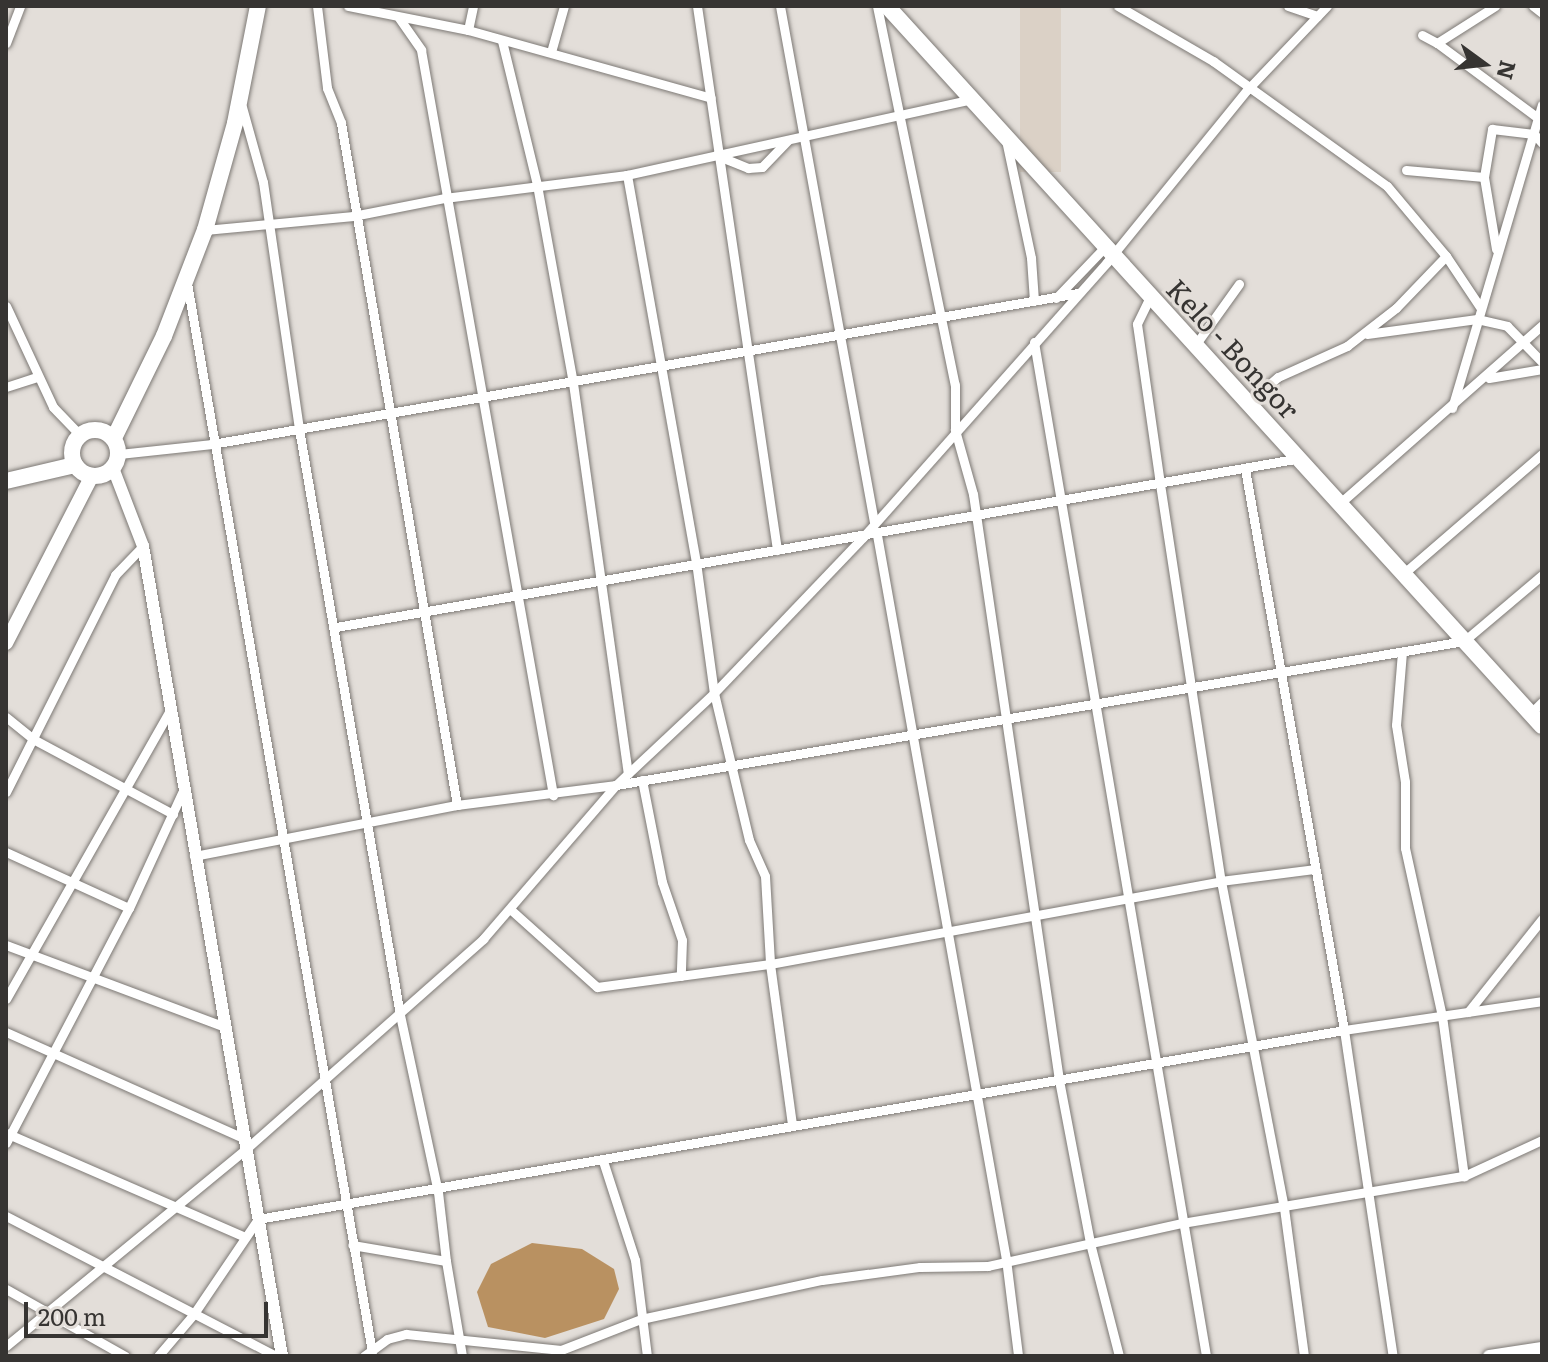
<!DOCTYPE html>
<html>
<head>
<meta charset="utf-8">
<style>
  body { margin:0 }
  #map { position:relative; width:1548px; height:1362px; overflow:hidden; background:#e3ded9; font-family:Literata,serif }
  div>[style] { position:absolute }
  .built>* { inset:0; background:#dbd1c6; transform-origin:0 0 }
  .water>* { inset:0; background:#b99161 }
  .roads { filter:drop-shadow(0 0 2px #7d7975) drop-shadow(0 0 2px #7d7975) }
  .minor>* { height:9px; margin:-4.5px; padding:0 4.5px; transform-origin:4.5px; border-radius:4.5px; background:#fff }
  .tertiary>* { height:12px; margin:-6px; padding:0 6px; transform-origin:6px; border-radius:6px; background:#fff }
  .secondary>* { height:14px; margin:-7px; padding:0 7px; transform-origin:7px; border-radius:7px; background:#fff }
  .trunk>* { height:16px; margin:-8px; padding:0 8px; transform-origin:8px; border-radius:8px; background:#fff }
  .trunk>.ring { margin:-8px; padding:0; box-sizing:content-box; background:none; border:16px solid #fff; border-radius:50% }
  span { translate:-50% -50%; white-space:nowrap; text-align:center; line-height:1.15; -webkit-text-stroke:6px #e3ded9; paint-order:stroke }
  .street-label { font-size:28px; color:#363432 }
  .frame { position:absolute; inset:0; border:8px solid #363432; pointer-events:none }
  .north { position:absolute; left:1444px; top:24px; width:80px; height:80px; -webkit-text-stroke:6px #e3ded9; paint-order:stroke; rotate:105deg; font-size:22px; font-weight:700; line-height:32px; text-align:center; color:#363432 }
  .north::after { content:''; display:block; margin:auto; width:28px; height:36px; background:#363432; clip-path:polygon(50% 0,100% 100%,50% 72%,0 100%) }
  .scale { position:absolute; left:24px; top:1302px; width:244px; height:36px; box-sizing:border-box; border:4px solid #363432; border-top:0; padding-left:10px; font-size:24px; line-height:28px; white-space:nowrap; color:#363432; -webkit-text-stroke:6px #e3ded9; paint-order:stroke }
</style>
</head>
<body>
<div id="map">
  <div class="built">
    <i style="left:1020px;top:6px;width:41px;height:166px"></i>
  </div>
  <div class="water">
    <i style="clip-path:polygon(532px 1243px,582px 1249px,614px 1269px,619px 1289px,604px 1319px,545px 1338px,488px 1327px,477px 1292px,491px 1264px)"></i>
  </div>
  <div class="roads">
    <div class="minor">
      <i style="left:317px;top:6px;width:83px;rotate:83deg"></i>
      <i style="left:327px;top:88px;width:38px;rotate:68deg"></i>
      <i style="left:341px;top:123px;width:692px;rotate:80.35deg"></i>
      <i style="left:348px;top:6px;width:122px;rotate:11.3deg"></i>
      <i style="left:468px;top:30px;width:252px;rotate:15.6deg"></i>
      <i style="left:697px;top:6px;width:550px;rotate:81.63deg"></i>
      <i style="left:780px;top:6px;width:524px;rotate:79.68deg"></i>
      <i style="left:877px;top:6px;width:387px;rotate:78.4deg"></i>
      <i style="left:955px;top:385px;width:45px;rotate:90deg"></i>
      <i style="left:955px;top:430px;width:66px;rotate:74.3deg"></i>
      <i style="left:973px;top:494px;width:592px;rotate:81.65deg"></i>
      <i style="left:1059px;top:1080px;width:166px;rotate:79.2deg"></i>
      <i style="left:1090px;top:1243px;width:117px;rotate:75.6deg"></i>
      <i style="left:1118px;top:6px;width:110px;rotate:30.1deg"></i>
      <i style="left:1213px;top:61px;width:214px;rotate:35.7deg"></i>
      <i style="left:1387px;top:186px;width:92px;rotate:49.9deg"></i>
      <i style="left:1446px;top:256px;width:61px;rotate:56.3deg"></i>
      <i style="left:1288px;top:6px;width:31px;rotate:19deg"></i>
      <i style="left:1533px;top:6px;width:11px;rotate:38deg"></i>
      <i style="left:399px;top:18px;width:39px;rotate:55deg"></i>
      <i style="left:421px;top:50px;width:757px;rotate:79.95deg"></i>
      <i style="left:468px;top:30px;width:25px;rotate:-78deg"></i>
      <i style="left:1422px;top:35px;width:17px;rotate:28deg"></i>
      <i style="left:1437px;top:43px;width:69px;rotate:-32.5deg"></i>
      <i style="left:502px;top:41px;width:148px;rotate:76.3deg"></i>
      <i style="left:537px;top:185px;width:201px;rotate:79.7deg"></i>
      <i style="left:573px;top:383px;width:394px;rotate:82deg"></i>
      <i style="left:6px;top:43px;width:40px;rotate:-69deg"></i>
      <i style="left:1437px;top:43px;width:126px;rotate:36.6deg"></i>
      <i style="left:551px;top:52px;width:48px;rotate:-74.2deg"></i>
      <i style="left:242px;top:107px;width:78px;rotate:74.4deg"></i>
      <i style="left:263px;top:182px;width:250px;rotate:81.7deg"></i>
      <i style="left:299px;top:429px;width:595px;rotate:80.22deg"></i>
      <i style="left:400px;top:1015px;width:181px;rotate:77.9deg"></i>
      <i style="left:438px;top:1192px;width:69px;rotate:83.4deg"></i>
      <i style="left:446px;top:1261px;width:95px;rotate:-170.3deg"></i>
      <i style="left:1006px;top:140px;width:121px;rotate:78deg"></i>
      <i style="left:1031px;top:258px;width:43px;rotate:86deg"></i>
      <i style="left:716px;top:155px;width:35px;rotate:22deg"></i>
      <i style="left:748px;top:168px;width:14px;rotate:-4deg"></i>
      <i style="left:762px;top:167px;width:37px;rotate:-46deg"></i>
      <i style="left:1406px;top:170px;width:78px;rotate:5.1deg"></i>
      <i style="left:627px;top:175px;width:393px;rotate:79.9deg"></i>
      <i style="left:696px;top:562px;width:132px;rotate:82.2deg"></i>
      <i style="left:714px;top:693px;width:151px;rotate:76.6deg"></i>
      <i style="left:749px;top:840px;width:39px;rotate:66deg"></i>
      <i style="left:765px;top:876px;width:88px;rotate:86.7deg"></i>
      <i style="left:770px;top:964px;width:162px;rotate:82.2deg"></i>
      <i style="left:205px;top:230px;width:149px;rotate:-5.4deg"></i>
      <i style="left:353px;top:216px;width:94px;rotate:-11.1deg"></i>
      <i style="left:445px;top:198px;width:183px;rotate:-7.2deg"></i>
      <i style="left:627px;top:175px;width:350px;rotate:-12.4deg"></i>
      <i style="left:1496px;top:249px;width:73px;rotate:-99.5deg"></i>
      <i style="left:1484px;top:177px;width:49px;rotate:-80.5deg"></i>
      <i style="left:1492px;top:129px;width:42px;rotate:6.8deg"></i>
      <i style="left:1534px;top:134px;width:12px;rotate:48deg"></i>
      <i style="left:187px;top:283px;width:1085px;rotate:80.18deg"></i>
      <i style="left:1150px;top:297px;width:30px;rotate:116deg"></i>
      <i style="left:1137px;top:324px;width:162px;rotate:81.8deg"></i>
      <i style="left:1160px;top:484px;width:402px;rotate:81.3deg"></i>
      <i style="left:1221px;top:881px;width:333px;rotate:79.1deg"></i>
      <i style="left:1284px;top:1208px;width:149px;rotate:82.3deg"></i>
      <i style="left:1056px;top:298px;width:69px;rotate:-46.2deg"></i>
      <i style="left:6px;top:306px;width:111px;rotate:65deg"></i>
      <i style="left:53px;top:407px;width:39px;rotate:46deg"></i>
      <i style="left:1367px;top:334px;width:111px;rotate:-7.8deg"></i>
      <i style="left:1477px;top:319px;width:31px;rotate:13deg"></i>
      <i style="left:1507px;top:326px;width:50px;rotate:45.8deg"></i>
      <i style="left:1034px;top:342px;width:1028px;rotate:80.37deg"></i>
      <i style="left:1196px;top:344px;width:74px;rotate:-54.4deg"></i>
      <i style="left:1489px;top:378px;width:54px;rotate:-9.6deg"></i>
      <i style="left:6px;top:387px;width:32px;rotate:-18deg"></i>
      <i style="left:1249px;top:402px;width:38px;rotate:-41deg"></i>
      <i style="left:1278px;top:377px;width:76px;rotate:-24.2deg"></i>
      <i style="left:1347px;top:346px;width:62px;rotate:-37.8deg"></i>
      <i style="left:1396px;top:308px;width:72px;rotate:-46.1deg"></i>
      <i style="left:1452px;top:408px;width:316px;rotate:-73.5deg"></i>
      <i style="left:119px;top:454px;width:94px;rotate:-6.1deg"></i>
      <i style="left:212px;top:444px;width:879px;rotate:-9.89deg"></i>
      <i style="left:1245px;top:469px;width:570px;rotate:79.99deg"></i>
      <i style="left:1344px;top:1030px;width:330px;rotate:81.5deg"></i>
      <i style="left:1339px;top:504px;width:271px;rotate:-41.4deg"></i>
      <i style="left:877px;top:535px;width:735px;rotate:79.9deg"></i>
      <i style="left:1006px;top:1259px;width:98px;rotate:82.9deg"></i>
      <i style="left:1403px;top:574px;width:184px;rotate:-40.8deg"></i>
      <i style="left:336px;top:627px;width:979px;rotate:-9.94deg"></i>
      <i style="left:1402px;top:652px;width:73px;rotate:94.7deg"></i>
      <i style="left:1396px;top:725px;width:58px;rotate:81deg"></i>
      <i style="left:1405px;top:782px;width:66px;rotate:90deg"></i>
      <i style="left:1405px;top:848px;width:172px;rotate:77.6deg"></i>
      <i style="left:1442px;top:1016px;width:162px;rotate:82.2deg"></i>
      <i style="left:1530px;top:714px;width:17px;rotate:-45deg"></i>
      <i style="left:6px;top:717px;width:35px;rotate:39deg"></i>
      <i style="left:33px;top:739px;width:159px;rotate:28.2deg"></i>
      <i style="left:642px;top:780px;width:104px;rotate:78.9deg"></i>
      <i style="left:662px;top:882px;width:61px;rotate:71deg"></i>
      <i style="left:682px;top:940px;width:36px;rotate:92deg"></i>
      <i style="left:6px;top:792px;width:243px;rotate:-63.3deg"></i>
      <i style="left:115px;top:575px;width:40px;rotate:-46deg"></i>
      <i style="left:6px;top:852px;width:135px;rotate:24.5deg"></i>
      <i style="left:194px;top:856px;width:268px;rotate:-11deg"></i>
      <i style="left:457px;top:805px;width:160px;rotate:-7.2deg"></i>
      <i style="left:616px;top:785px;width:860px;rotate:-9.64deg"></i>
      <i style="left:1464px;top:641px;width:102px;rotate:-40.2deg"></i>
      <i style="left:510px;top:909px;width:117px;rotate:41.9deg"></i>
      <i style="left:597px;top:987px;width:175px;rotate:-7.6deg"></i>
      <i style="left:770px;top:964px;width:459px;rotate:-10.4deg"></i>
      <i style="left:1221px;top:881px;width:95px;rotate:-7.3deg"></i>
      <i style="left:6px;top:945px;width:234px;rotate:20.5deg"></i>
      <i style="left:6px;top:999px;width:330px;rotate:-60.4deg"></i>
      <i style="left:1468px;top:1012px;width:119px;rotate:-51.5deg"></i>
      <i style="left:6px;top:1032px;width:262px;rotate:24.1deg"></i>
      <i style="left:6px;top:1133px;width:261px;rotate:23.5deg"></i>
      <i style="left:6px;top:1143px;width:265px;rotate:-62.4deg"></i>
      <i style="left:129px;top:908px;width:127px;rotate:-65.3deg"></i>
      <i style="left:603px;top:1161px;width:104px;rotate:72.1deg"></i>
      <i style="left:635px;top:1260px;width:97px;rotate:82.9deg"></i>
      <i style="left:6px;top:1216px;width:304px;rotate:27.4deg"></i>
      <i style="left:446px;top:1261px;width:96px;rotate:80.4deg"></i>
      <i style="left:6px;top:1289px;width:137px;rotate:29.4deg"></i>
      <i style="left:6px;top:1346px;width:310px;rotate:-39.4deg"></i>
      <i style="left:246px;top:1149px;width:317px;rotate:-41.5deg"></i>
      <i style="left:483px;top:939px;width:203px;rotate:-49.2deg"></i>
      <i style="left:616px;top:785px;width:134px;rotate:-43.2deg"></i>
      <i style="left:714px;top:693px;width:216px;rotate:-46.3deg"></i>
      <i style="left:863px;top:537px;width:368px;rotate:-48.4deg"></i>
      <i style="left:1107px;top:262px;width:222px;rotate:-50.9deg"></i>
      <i style="left:1247px;top:90px;width:116px;rotate:-46.4deg"></i>
      <i style="left:158px;top:1356px;width:54px;rotate:-49.5deg"></i>
      <i style="left:193px;top:1315px;width:116px;rotate:-55.9deg"></i>
      <i style="left:258px;top:1219px;width:1102px;rotate:-9.87deg"></i>
      <i style="left:1344px;top:1030px;width:200px;rotate:-8.3deg"></i>
      <i style="left:364px;top:1356px;width:29px;rotate:-36deg"></i>
      <i style="left:387px;top:1339px;width:20px;rotate:-15deg"></i>
      <i style="left:406px;top:1334px;width:156px;rotate:5.9deg"></i>
      <i style="left:561px;top:1350px;width:86px;rotate:-21.2deg"></i>
      <i style="left:641px;top:1319px;width:185px;rotate:-12.2deg"></i>
      <i style="left:822px;top:1280px;width:99px;rotate:-7.6deg"></i>
      <i style="left:920px;top:1267px;width:68px;rotate:-0.8deg"></i>
      <i style="left:988px;top:1266px;width:199px;rotate:-12.5deg"></i>
      <i style="left:1182px;top:1223px;width:286px;rotate:-9.5deg"></i>
      <i style="left:1464px;top:1176px;width:86px;rotate:-24.8deg"></i>
    </div>
    <div class="tertiary">
      <i style="left:113px;top:468px;width:84px;rotate:69deg"></i>
      <i style="left:143px;top:546px;width:822px;rotate:80.26deg"></i>
      <i style="left:1489px;top:1356px;width:54px;rotate:-8.6deg"></i>
    </div>
    <div class="secondary">
      <i style="left:6px;top:643px;width:188px;rotate:-62.8deg"></i>
    </div>
    <div class="trunk">
      <i style="left:887px;top:6px;width:973px;rotate:47.71deg"></i>
      <i class="ring" style="left:72px;top:430px;width:30px;height:30px"></i>
      <i style="left:114px;top:438px;width:114px;rotate:-63.9deg"></i>
      <i style="left:164px;top:336px;width:114px;rotate:-68.9deg"></i>
      <i style="left:205px;top:230px;width:111px;rotate:-74.3deg"></i>
      <i style="left:235px;top:123px;width:119px;rotate:-78.9deg"></i>
      <i style="left:6px;top:481px;width:71px;rotate:-13.1deg"></i>
    </div>
  </div>
  <div class="street-label">
    <span style="left:1234px;top:348px;rotate:47deg">Kelo - Bongor</span>
  </div>
  <div class="frame"></div>
  <div class="north">N</div>
  <div class="scale">200 m</div>
</div>
</body>
</html>
